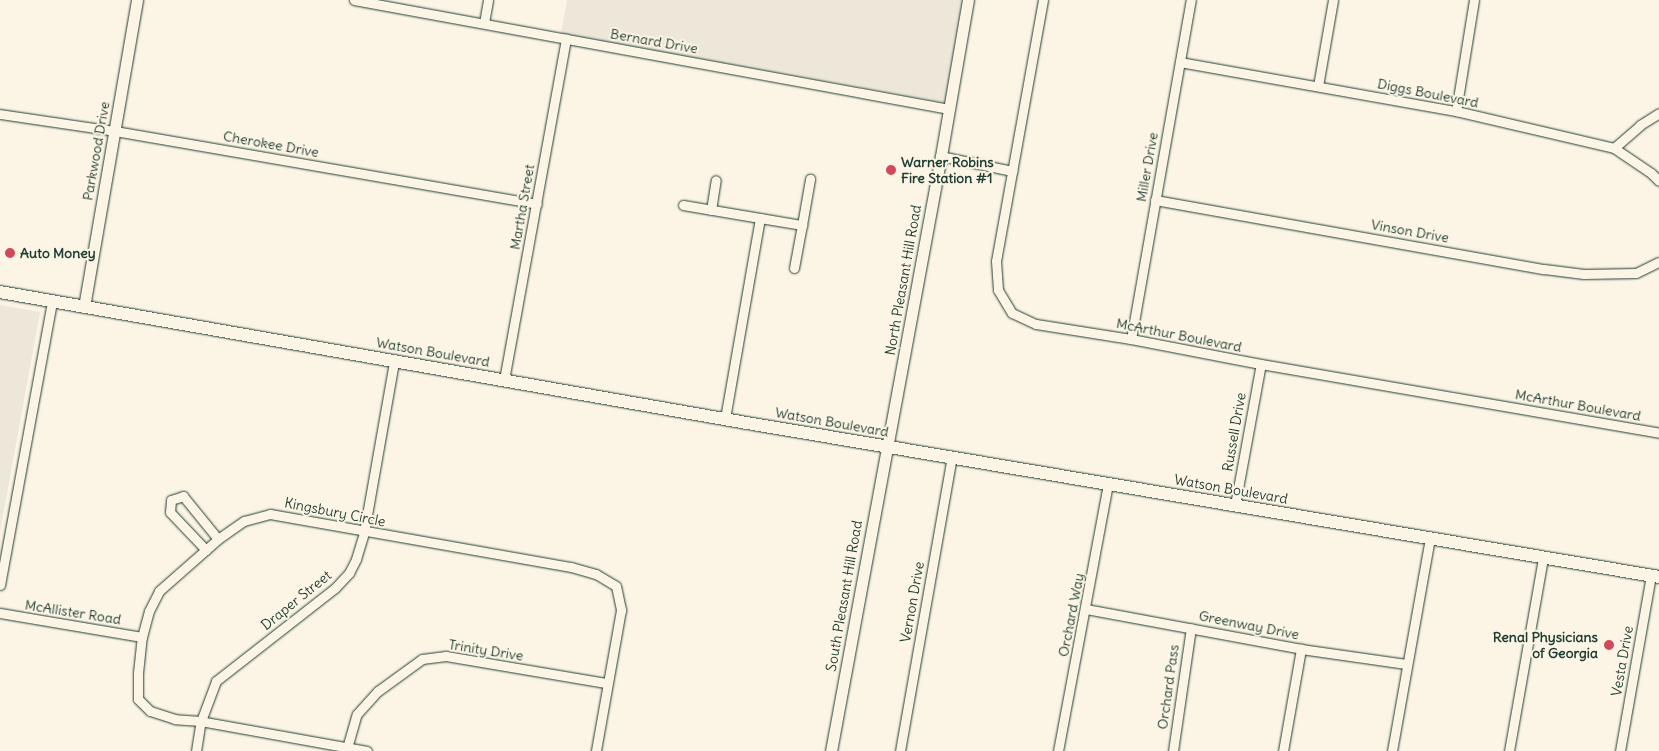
<!DOCTYPE html>
<html>
<head>
<meta charset="utf-8">
<style>
  body { margin:0 }
  #map { position:relative; width:1659px; height:751px; overflow:hidden; background:#fcf5e5; font-family:Delius,sans-serif }
  div>[style] { position:absolute }
  .built>* { inset:0; background:#ece7d8 }
  .roads { filter:drop-shadow(0 0 1px #1f3d34) drop-shadow(0 0 1px #1f3d34) }
  .minor>* { height:9px; margin:-4.5px; padding:0 4.5px; transform-origin:4.5px; border-radius:4.5px; background:#fcf5e5 }
  .tertiary>* { height:11px; margin:-5.5px; padding:0 5.5px; transform-origin:5.5px; border-radius:5.5px; background:#fcf5e5 }
  .secondary>* { height:12px; margin:-6px; padding:0 6px; transform-origin:6px; border-radius:6px; background:#fcf5e5 }
  .dots>* { width:14px; height:14px; translate:-50% -50%; box-sizing:border-box; border:2px solid #fcf5e5; border-radius:50% }
  span { translate:-50% -50%; white-space:nowrap; text-align:center; line-height:1.15; -webkit-text-stroke:4px #fcf5e5; paint-order:stroke }
  .street-label { font-size:14px; color:#1f3d34 }
  .poi-label { font-size:14px; color:#1f3d34; font-weight:700 }
  .left { translate:0 -50%; text-align:left }
  .right { translate:-100% -50%; text-align:right }
</style>
</head>
<body>
<div id="map">
  <div class="built">
    <i style="clip-path:polygon(567px 0,962px 0,945px 103px,561px 34px)"></i>
    <i style="clip-path:polygon(0 305px,40px 312px,0 532px)"></i>
  </div>
  <div class="roads">
    <div class="minor">
      <i style="left:354px;top:0;width:605px;rotate:10.38deg"></i>
      <i style="left:1043px;top:0;width:265px;rotate:100.2deg"></i>
      <i style="left:996px;top:261px;width:29px;rotate:86deg"></i>
      <i style="left:998px;top:290px;width:27px;rotate:59deg"></i>
      <i style="left:1012px;top:313px;width:26px;rotate:25deg"></i>
      <i style="left:1036px;top:324px;width:96px;rotate:9deg"></i>
      <i style="left:1131px;top:339px;width:132px;rotate:10.9deg"></i>
      <i style="left:1261px;top:364px;width:404px;rotate:9.8deg"></i>
      <i style="left:484px;top:23px;width:23px;rotate:-80deg"></i>
      <i style="left:1180px;top:62px;width:280px;rotate:10.1deg"></i>
      <i style="left:1456px;top:111px;width:162px;rotate:13.2deg"></i>
      <i style="left:1614px;top:148px;width:45px;rotate:34deg"></i>
      <i style="left:1651px;top:173px;width:11px;rotate:45deg"></i>
      <i style="left:1318px;top:86px;width:87px;rotate:-80.1deg"></i>
      <i style="left:1456px;top:111px;width:112px;rotate:-80.8deg"></i>
      <i style="left:0;top:114px;width:116px;rotate:8.4deg"></i>
      <i style="left:115px;top:131px;width:428px;rotate:9.8deg"></i>
      <i style="left:1614px;top:148px;width:35px;rotate:-41deg"></i>
      <i style="left:1640px;top:125px;width:22px;rotate:-32deg"></i>
      <i style="left:941px;top:156px;width:73px;rotate:11.9deg"></i>
      <i style="left:1155px;top:200px;width:395px;rotate:10.1deg"></i>
      <i style="left:1544px;top:269px;width:40px;rotate:7.1deg"></i>
      <i style="left:1584px;top:274px;width:52px;rotate:-1.1deg"></i>
      <i style="left:1636px;top:273px;width:25px;rotate:-26deg"></i>
      <i style="left:683px;top:205px;width:78px;rotate:9.6deg"></i>
      <i style="left:760px;top:218px;width:203px;rotate:99.9deg"></i>
      <i style="left:711px;top:210px;width:30px;rotate:-81deg"></i>
      <i style="left:760px;top:218px;width:43px;rotate:9.5deg"></i>
      <i style="left:802px;top:225px;width:47px;rotate:-80.1deg"></i>
      <i style="left:794px;top:268px;width:44px;rotate:-79.5deg"></i>
      <i style="left:1131px;top:339px;width:344px;rotate:-80deg"></i>
      <i style="left:504px;top:380px;width:347px;rotate:-79.7deg"></i>
      <i style="left:1235px;top:505px;width:143px;rotate:-79.6deg"></i>
      <i style="left:206px;top:550px;width:52px;rotate:-133.5deg"></i>
      <i style="left:170px;top:512px;width:12px;rotate:-85deg"></i>
      <i style="left:171px;top:500px;width:13px;rotate:-18deg"></i>
      <i style="left:183px;top:496px;width:55px;rotate:50.9deg"></i>
      <i style="left:0;top:585px;width:289px;rotate:-79.6deg"></i>
      <i style="left:1086px;top:609px;width:219px;rotate:10.5deg"></i>
      <i style="left:1301px;top:649px;width:106px;rotate:8.1deg"></i>
      <i style="left:0;top:613px;width:144px;rotate:9.6deg"></i>
      <i style="left:347px;top:748px;width:35px;rotate:-74deg"></i>
      <i style="left:357px;top:714px;width:31px;rotate:-48deg"></i>
      <i style="left:378px;top:691px;width:54px;rotate:-36deg"></i>
      <i style="left:422px;top:659px;width:24px;rotate:-7deg"></i>
      <i style="left:446px;top:656px;width:162px;rotate:9.6deg"></i>
      <i style="left:196px;top:751px;width:30px;rotate:-81deg"></i>
      <i style="left:201px;top:721px;width:43px;rotate:-69.4deg"></i>
      <i style="left:216px;top:681px;width:151px;rotate:-38deg"></i>
      <i style="left:335px;top:588px;width:21px;rotate:-47deg"></i>
      <i style="left:349px;top:573px;width:16px;rotate:-63deg"></i>
      <i style="left:356px;top:559px;width:28px;rotate:-73deg"></i>
      <i style="left:364px;top:532px;width:174px;rotate:-80deg"></i>
      <i style="left:367px;top:751px;width:169px;rotate:-169.8deg"></i>
      <i style="left:201px;top:721px;width:26px;rotate:-176deg"></i>
      <i style="left:175px;top:719px;width:26px;rotate:-162deg"></i>
      <i style="left:150px;top:711px;width:17px;rotate:-135deg"></i>
      <i style="left:138px;top:699px;width:26px;rotate:-90deg"></i>
      <i style="left:138px;top:673px;width:36px;rotate:-84deg"></i>
      <i style="left:142px;top:637px;width:27px;rotate:-75deg"></i>
      <i style="left:149px;top:611px;width:22px;rotate:-63deg"></i>
      <i style="left:159px;top:591px;width:79px;rotate:-41.4deg"></i>
      <i style="left:218px;top:539px;width:32px;rotate:-35deg"></i>
      <i style="left:244px;top:521px;width:27px;rotate:-15deg"></i>
      <i style="left:270px;top:514px;width:306px;rotate:10deg"></i>
      <i style="left:571px;top:567px;width:26px;rotate:16deg"></i>
      <i style="left:596px;top:574px;width:23px;rotate:31deg"></i>
      <i style="left:616px;top:586px;width:25px;rotate:78deg"></i>
      <i style="left:621px;top:610px;width:143px;rotate:100.1deg"></i>
      <i style="left:900px;top:751px;width:299px;rotate:-80deg"></i>
      <i style="left:1058px;top:751px;width:273px;rotate:-79.4deg"></i>
      <i style="left:1173px;top:751px;width:124px;rotate:-81.7deg"></i>
      <i style="left:1283px;top:751px;width:104px;rotate:-80deg"></i>
      <i style="left:1392px;top:751px;width:216px;rotate:-79.9deg"></i>
      <i style="left:1509px;top:751px;width:196px;rotate:-80deg"></i>
      <i style="left:1620px;top:751px;width:178px;rotate:-80deg"></i>
    </div>
    <div class="tertiary">
      <i style="left:84px;top:307px;width:312px;rotate:-80.2deg"></i>
      <i style="left:831px;top:751px;width:605px;rotate:-79.53deg"></i>
      <i style="left:941px;top:156px;width:158px;rotate:-80.2deg"></i>
    </div>
    <div class="secondary">
      <i style="left:0;top:292px;width:758px;rotate:9.95deg"></i>
      <i style="left:747px;top:423px;width:925px;rotate:9.58deg"></i>
    </div>
  </div>
  <div class="dots">
    <i style="left:891px;top:170px;background:#d1495b"></i>
    <i style="left:10px;top:253px;background:#d1495b"></i>
    <i style="left:1609px;top:645px;background:#d1495b"></i>
  </div>
  <div class="street-label">
    <span style="left:654px;top:41px;rotate:10deg">Bernard Drive</span>
    <span style="left:1428px;top:93px;rotate:11deg">Diggs Boulevard</span>
    <span style="left:271px;top:144px;rotate:10deg">Cherokee Drive</span>
    <span style="left:96px;top:151px;rotate:-80deg">Parkwood Drive</span>
    <span style="left:1147px;top:167px;rotate:-80deg">Miller Drive</span>
    <span style="left:522px;top:207px;rotate:-80deg">Martha Street</span>
    <span style="left:1410px;top:231px;rotate:10deg">Vinson Drive</span>
    <span style="left:903px;top:280px;rotate:-80deg">North Pleasant Hill Road</span>
    <span style="left:1179px;top:335px;rotate:11deg">McArthur Boulevard</span>
    <span style="left:433px;top:352px;rotate:10deg">Watson Boulevard</span>
    <span style="left:1578px;top:405px;rotate:10deg">McArthur Boulevard</span>
    <span style="left:832px;top:422px;rotate:10deg">Watson Boulevard</span>
    <span style="left:1234px;top:432px;rotate:-80deg">Russell Drive</span>
    <span style="left:1231px;top:489px;rotate:10deg">Watson Boulevard</span>
    <span style="left:335px;top:512px;rotate:11deg">Kingsbury Circle</span>
    <span style="left:844px;top:596px;rotate:-80deg">South Pleasant Hill Road</span>
    <span style="left:296px;top:600px;rotate:-39deg">Draper Street</span>
    <span style="left:912px;top:602px;rotate:-80deg">Vernon Drive</span>
    <span style="left:73px;top:612px;rotate:9deg">McAllister Road</span>
    <span style="left:1071px;top:615px;rotate:-79deg">Orchard Way</span>
    <span style="left:1249px;top:625px;rotate:11deg">Greenway Drive</span>
    <span style="left:486px;top:650px;rotate:9deg">Trinity Drive</span>
    <span style="left:1622px;top:661px;rotate:-80deg">Vesta Drive</span>
    <span style="left:1168px;top:687px;rotate:-82deg">Orchard Pass</span>
  </div>
  <div class="poi-label">
    <span class="left" style="left:901px;top:170px">Warner Robins<br>Fire Station #1</span>
    <span class="left" style="left:20px;top:253px">Auto Money</span>
    <span class="right" style="left:1598px;top:645px">Renal Physicians<br>of Georgia</span>
  </div>
</div>
</body>
</html>
